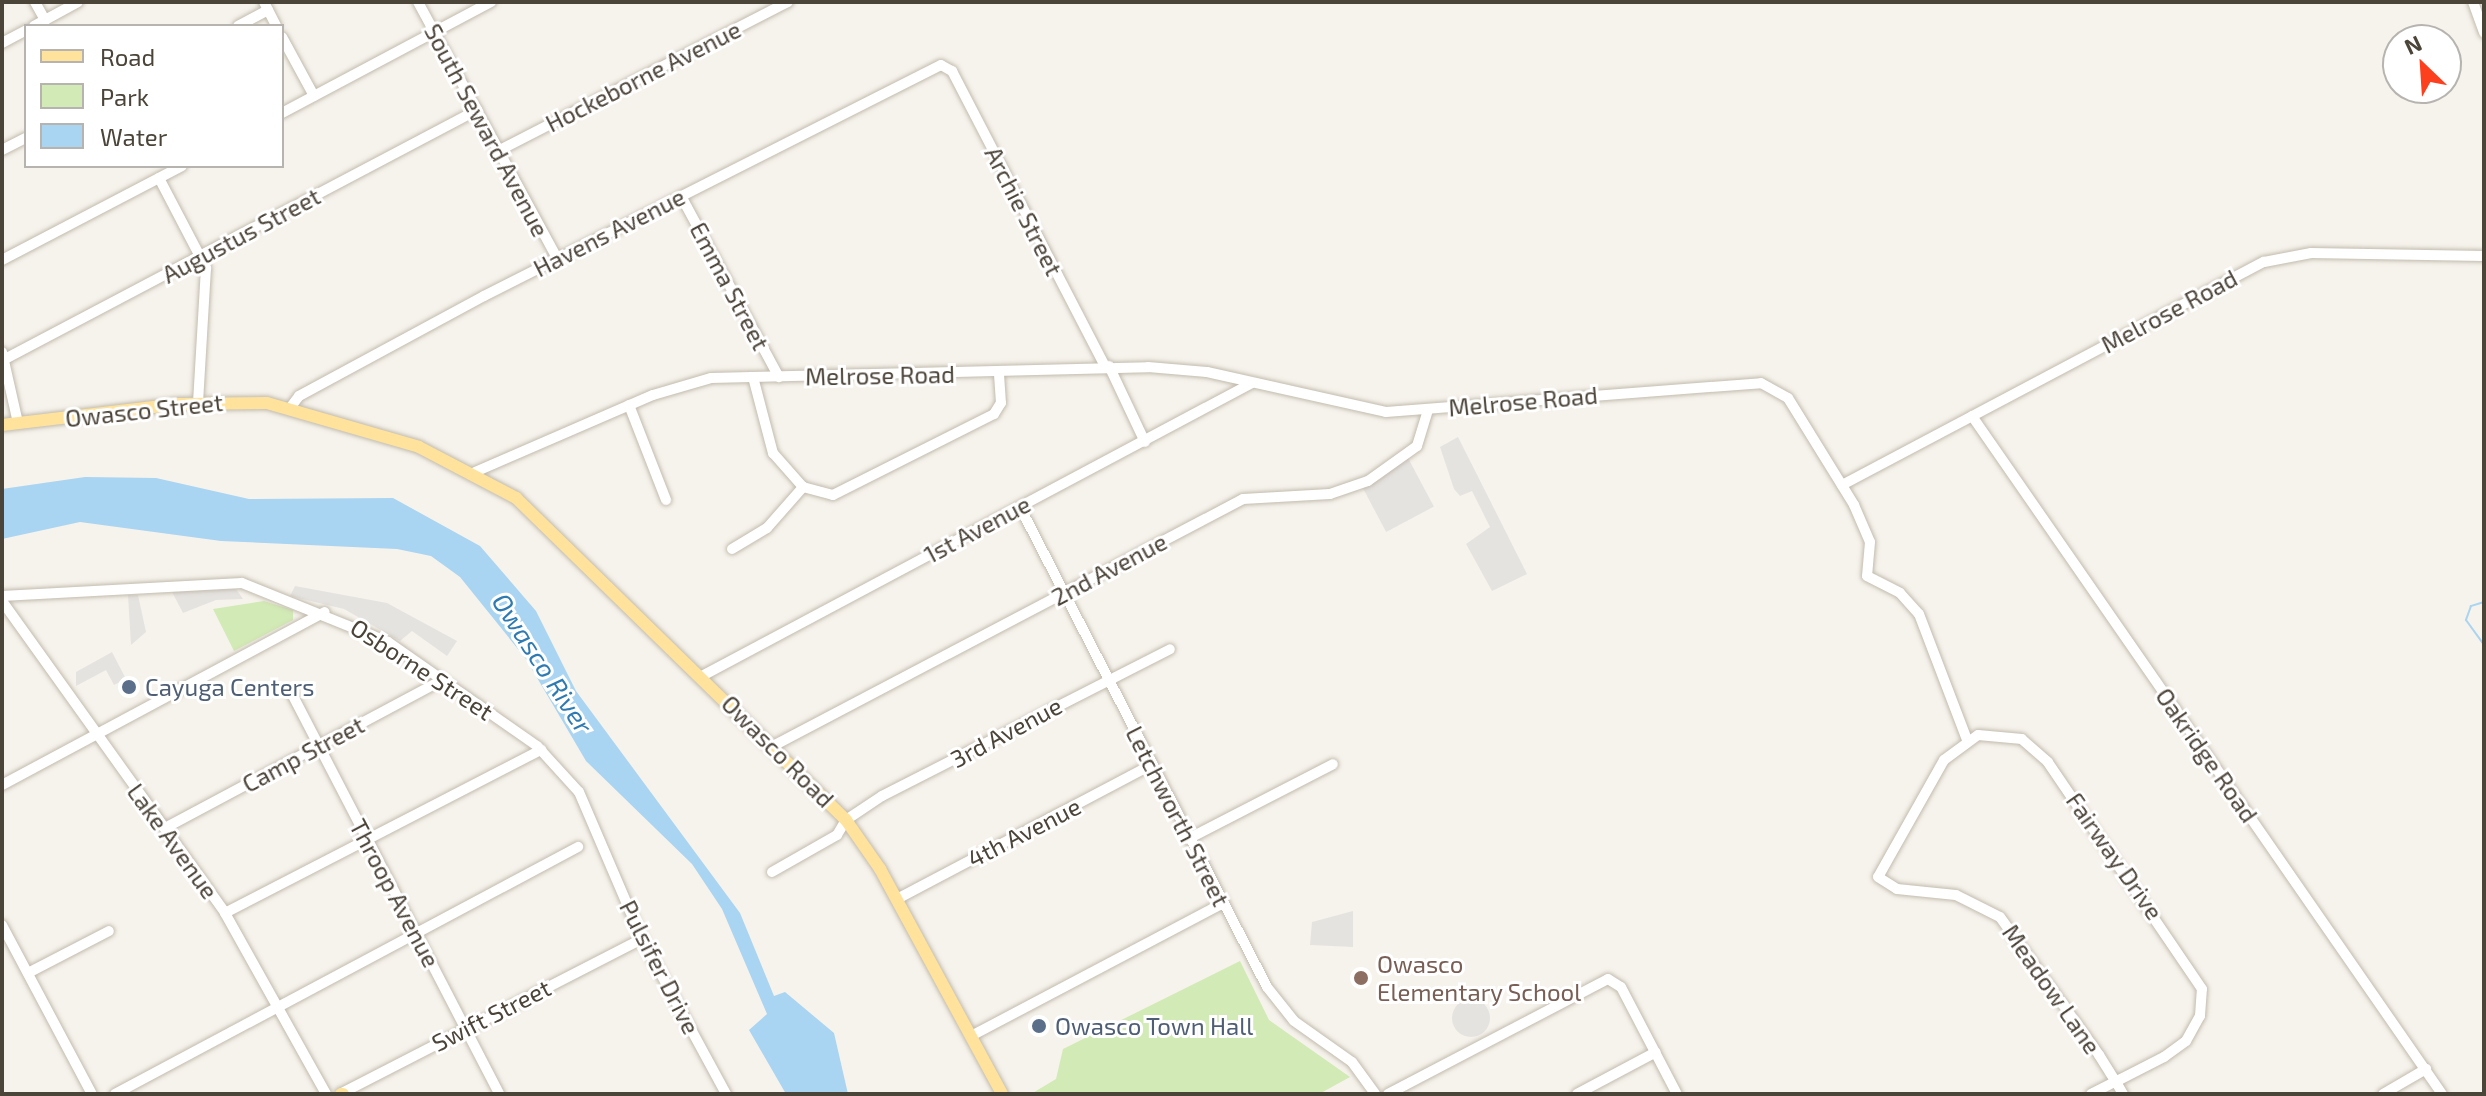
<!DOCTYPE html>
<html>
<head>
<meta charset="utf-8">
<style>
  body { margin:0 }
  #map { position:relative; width:2486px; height:1096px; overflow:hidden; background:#f6f3ec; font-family:"Exo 2",sans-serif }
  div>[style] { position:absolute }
  .green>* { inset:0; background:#d2eab5 }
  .parking>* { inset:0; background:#e5e3e0; transform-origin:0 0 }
  .round { border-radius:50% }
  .water>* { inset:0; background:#a9d4f2 }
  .stream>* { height:2px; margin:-1px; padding:0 1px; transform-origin:1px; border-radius:1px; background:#a9d4f2 }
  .roads { filter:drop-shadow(0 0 2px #c2bbae) drop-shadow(0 0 2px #c2bbae) }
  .minor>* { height:10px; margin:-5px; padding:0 5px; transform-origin:5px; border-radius:5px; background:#fff }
  .major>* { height:12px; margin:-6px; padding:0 6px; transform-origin:6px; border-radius:6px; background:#ffe39c }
  .dots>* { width:22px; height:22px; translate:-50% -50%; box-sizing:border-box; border:4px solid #fff; border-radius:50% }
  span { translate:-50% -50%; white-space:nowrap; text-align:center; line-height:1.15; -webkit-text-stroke:6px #fff; paint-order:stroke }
  .street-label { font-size:24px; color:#4b4439 }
  .service-label { font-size:24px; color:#4e5e75 }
  .left { translate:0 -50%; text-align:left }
  .education-label { font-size:24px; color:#785e54 }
  .water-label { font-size:26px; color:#2e7ab2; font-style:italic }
  .frame { position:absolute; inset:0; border:4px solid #4b4439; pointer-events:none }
  .legend { position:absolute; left:24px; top:24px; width:260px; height:144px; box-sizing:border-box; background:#fff; border:2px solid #b7b4b0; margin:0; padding:10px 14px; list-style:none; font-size:24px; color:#4b4439 }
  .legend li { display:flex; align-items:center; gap:16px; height:40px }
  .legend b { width:40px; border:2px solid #b7b4b0 }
  .north { position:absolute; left:2382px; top:24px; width:80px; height:80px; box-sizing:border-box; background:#fff; border:2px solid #b7b4b0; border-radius:50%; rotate:335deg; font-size:22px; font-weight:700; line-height:32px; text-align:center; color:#4b4439 }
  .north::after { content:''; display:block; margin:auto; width:28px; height:36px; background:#fc3f1d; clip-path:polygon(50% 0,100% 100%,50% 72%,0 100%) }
</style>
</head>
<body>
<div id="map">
  <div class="green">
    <i style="clip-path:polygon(264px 601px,293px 610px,293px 620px,234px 651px,213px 609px)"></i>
    <i style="clip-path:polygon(1240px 961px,1269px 1020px,1350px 1077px,1319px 1094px,1031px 1094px,1056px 1079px,1063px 1049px)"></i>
  </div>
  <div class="parking">
    <i style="clip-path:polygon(1458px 437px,1527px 574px,1492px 591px,1466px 544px,1490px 527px,1472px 491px,1460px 496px,1454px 489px,1440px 447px)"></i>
    <i style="left:1408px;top:458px;width:55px;height:54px;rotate:62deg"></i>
    <i style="clip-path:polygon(295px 586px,387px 603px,457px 641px,447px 656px,412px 631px,400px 641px,344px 609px,290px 596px)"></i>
    <i style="clip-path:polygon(236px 589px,243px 599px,216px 600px,183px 613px,172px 592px)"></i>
    <i style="clip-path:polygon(138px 595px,146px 632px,131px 645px,128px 595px)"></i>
    <i style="clip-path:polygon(112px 652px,126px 679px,114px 685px,106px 670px,76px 686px,76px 672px)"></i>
    <i style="clip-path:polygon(1353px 911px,1353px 947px,1310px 945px,1312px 922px)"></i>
    <i class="round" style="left:1452px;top:999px;width:38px;height:38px"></i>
  </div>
  <div class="water">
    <i style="clip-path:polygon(85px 477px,156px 478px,249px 499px,393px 498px,480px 546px,536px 611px,576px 691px,740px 913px,774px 996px,785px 992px,834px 1033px,848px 1094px,786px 1094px,749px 1030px,767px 1014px,722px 909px,692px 864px,586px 761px,526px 659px,460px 577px,431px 556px,397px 549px,221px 541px,80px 522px,2px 539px,2px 489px)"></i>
  </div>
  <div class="stream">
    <i style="left:2484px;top:602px;width:14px;rotate:163deg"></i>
    <i style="left:2471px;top:606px;width:15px;rotate:110deg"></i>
    <i style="left:2466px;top:620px;width:31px;rotate:54deg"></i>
  </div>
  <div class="roads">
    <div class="minor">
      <i style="left:35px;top:2px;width:21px;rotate:61deg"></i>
      <i style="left:264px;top:2px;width:27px;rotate:63deg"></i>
      <i style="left:418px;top:2px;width:291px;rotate:61.5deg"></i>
      <i style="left:2473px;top:2px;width:33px;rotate:70deg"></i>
      <i style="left:34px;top:26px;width:50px;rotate:-28.6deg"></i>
      <i style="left:238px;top:26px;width:34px;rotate:-28deg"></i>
      <i style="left:282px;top:37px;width:67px;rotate:61.5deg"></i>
      <i style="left:2px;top:43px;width:27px;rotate:-28deg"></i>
      <i style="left:282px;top:113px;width:237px;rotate:-28deg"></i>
      <i style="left:2px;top:150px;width:27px;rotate:-27deg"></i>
      <i style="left:498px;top:151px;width:326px;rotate:-27.2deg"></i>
      <i style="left:159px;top:178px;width:102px;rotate:62.4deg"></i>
      <i style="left:206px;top:268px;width:134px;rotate:93.4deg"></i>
      <i style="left:681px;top:196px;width:206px;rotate:61.6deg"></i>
      <i style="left:2px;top:260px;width:203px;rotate:-27.6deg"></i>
      <i style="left:2px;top:352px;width:73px;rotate:77.3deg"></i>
      <i style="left:5px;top:359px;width:534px;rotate:-27.81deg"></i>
      <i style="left:1109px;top:366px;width:84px;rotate:64.7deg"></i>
      <i style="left:753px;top:377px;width:79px;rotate:75.3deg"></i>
      <i style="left:773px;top:453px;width:45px;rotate:48.6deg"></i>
      <i style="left:803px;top:487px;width:31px;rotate:15deg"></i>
      <i style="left:833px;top:495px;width:180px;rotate:-26.7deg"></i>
      <i style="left:994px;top:414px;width:13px;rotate:-58deg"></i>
      <i style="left:1001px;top:403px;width:32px;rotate:-94deg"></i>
      <i style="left:629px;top:405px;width:102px;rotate:68.7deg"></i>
      <i style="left:290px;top:408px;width:15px;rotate:-53deg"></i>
      <i style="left:299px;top:396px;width:210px;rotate:-28.4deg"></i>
      <i style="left:484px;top:296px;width:512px;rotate:-26.82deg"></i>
      <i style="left:941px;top:65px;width:13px;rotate:29deg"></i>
      <i style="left:952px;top:71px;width:332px;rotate:62.6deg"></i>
      <i style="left:1972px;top:416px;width:825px;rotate:55.27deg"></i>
      <i style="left:475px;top:472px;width:194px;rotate:-23.4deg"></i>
      <i style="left:653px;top:395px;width:60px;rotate:-16.3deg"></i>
      <i style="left:711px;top:378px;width:437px;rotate:-1.4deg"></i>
      <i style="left:1148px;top:367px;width:59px;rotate:4.8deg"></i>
      <i style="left:1207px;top:372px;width:183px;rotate:12.6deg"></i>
      <i style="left:1386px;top:412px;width:376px;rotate:-4.4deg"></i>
      <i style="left:1761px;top:383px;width:31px;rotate:29deg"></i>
      <i style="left:1788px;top:398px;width:126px;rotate:58.3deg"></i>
      <i style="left:1854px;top:505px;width:40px;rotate:66.6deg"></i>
      <i style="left:1870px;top:542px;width:34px;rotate:95deg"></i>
      <i style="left:1867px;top:576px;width:37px;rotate:27deg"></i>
      <i style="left:1900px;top:593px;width:28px;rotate:48deg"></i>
      <i style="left:1919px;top:614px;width:135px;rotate:69.1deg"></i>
      <i style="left:1842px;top:485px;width:477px;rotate:-27.9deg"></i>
      <i style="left:2264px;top:262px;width:48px;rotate:-10.8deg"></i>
      <i style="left:2311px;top:253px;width:173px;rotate:1deg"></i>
      <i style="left:1020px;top:507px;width:540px;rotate:62.77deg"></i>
      <i style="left:1267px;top:987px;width:43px;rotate:51.5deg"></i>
      <i style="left:1294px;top:1021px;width:71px;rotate:35.3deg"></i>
      <i style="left:1352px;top:1062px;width:39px;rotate:54deg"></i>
      <i style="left:732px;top:549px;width:41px;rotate:-31deg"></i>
      <i style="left:767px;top:528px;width:55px;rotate:-48.7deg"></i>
      <i style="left:2px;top:596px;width:240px;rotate:-3.1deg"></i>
      <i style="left:242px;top:583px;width:157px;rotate:22deg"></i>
      <i style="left:388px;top:642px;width:182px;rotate:34.9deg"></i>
      <i style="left:537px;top:746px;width:62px;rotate:47.6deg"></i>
      <i style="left:579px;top:792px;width:160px;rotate:66.8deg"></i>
      <i style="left:642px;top:939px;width:176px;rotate:61.5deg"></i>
      <i style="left:2px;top:601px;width:384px;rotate:54.4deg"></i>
      <i style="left:225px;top:913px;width:207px;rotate:60.8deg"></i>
      <i style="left:702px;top:676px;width:623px;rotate:-28.05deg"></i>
      <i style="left:291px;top:692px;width:453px;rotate:62.6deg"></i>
      <i style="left:773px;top:746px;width:531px;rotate:-27.72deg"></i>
      <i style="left:1243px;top:499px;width:87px;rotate:-3.3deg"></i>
      <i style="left:1330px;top:494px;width:40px;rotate:-18.9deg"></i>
      <i style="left:1368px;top:481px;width:60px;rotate:-35.5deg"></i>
      <i style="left:1417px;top:446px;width:38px;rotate:-73deg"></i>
      <i style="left:2px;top:785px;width:366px;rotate:-28.2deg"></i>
      <i style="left:165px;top:828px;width:314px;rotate:-28.1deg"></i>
      <i style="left:1188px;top:839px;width:163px;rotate:-27.3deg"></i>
      <i style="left:772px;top:872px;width:75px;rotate:-29.6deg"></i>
      <i style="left:837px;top:835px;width:17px;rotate:-59deg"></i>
      <i style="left:846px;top:820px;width:43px;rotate:-33.7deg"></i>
      <i style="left:882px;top:796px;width:323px;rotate:-27deg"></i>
      <i style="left:897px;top:899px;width:287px;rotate:-27.8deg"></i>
      <i style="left:225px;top:913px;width:356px;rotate:-27.3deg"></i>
      <i style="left:2px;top:925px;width:191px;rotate:62deg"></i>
      <i style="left:28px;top:973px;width:91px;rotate:-27.4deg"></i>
      <i style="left:971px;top:1036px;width:285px;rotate:-27.8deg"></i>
      <i style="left:342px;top:1093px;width:337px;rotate:-27.2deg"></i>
      <i style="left:115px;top:1094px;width:525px;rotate:-28.08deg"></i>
      <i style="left:1388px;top:1094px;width:248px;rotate:-27.6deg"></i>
      <i style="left:1608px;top:979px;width:15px;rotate:32deg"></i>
      <i style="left:1621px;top:987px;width:121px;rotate:62.4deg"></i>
      <i style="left:1577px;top:1094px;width:89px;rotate:-28deg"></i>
      <i style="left:2091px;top:1094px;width:25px;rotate:-27deg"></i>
      <i style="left:2113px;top:1083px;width:3px;rotate:-18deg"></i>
      <i style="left:2116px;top:1082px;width:4px;rotate:-34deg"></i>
      <i style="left:2119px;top:1080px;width:51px;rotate:-27.1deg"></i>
      <i style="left:2164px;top:1057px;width:27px;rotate:-36deg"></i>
      <i style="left:2186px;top:1041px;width:29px;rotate:-61deg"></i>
      <i style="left:2200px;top:1016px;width:27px;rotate:-86deg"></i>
      <i style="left:2202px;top:989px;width:274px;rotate:-124.2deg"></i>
      <i style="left:2048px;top:762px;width:35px;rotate:-139deg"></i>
      <i style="left:2022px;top:739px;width:44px;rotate:-174.8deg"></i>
      <i style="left:1978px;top:735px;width:42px;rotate:143.7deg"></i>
      <i style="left:1944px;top:760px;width:134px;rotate:119.4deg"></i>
      <i style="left:1878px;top:877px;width:22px;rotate:32deg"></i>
      <i style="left:1897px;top:889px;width:59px;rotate:5.8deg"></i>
      <i style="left:1956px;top:895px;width:49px;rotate:26.6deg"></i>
      <i style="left:2000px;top:917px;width:170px;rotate:54.3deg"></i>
      <i style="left:2099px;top:1055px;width:32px;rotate:58deg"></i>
      <i style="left:2116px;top:1082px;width:14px;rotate:60deg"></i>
      <i style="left:2383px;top:1094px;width:50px;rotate:-30.2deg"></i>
    </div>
    <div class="major">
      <i style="left:2px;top:425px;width:178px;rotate:-6.8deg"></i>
      <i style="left:179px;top:404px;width:88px;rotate:-0.7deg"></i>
      <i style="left:267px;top:403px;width:158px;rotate:16.1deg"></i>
      <i style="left:419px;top:447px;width:110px;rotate:27.7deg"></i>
      <i style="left:516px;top:498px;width:461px;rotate:44.3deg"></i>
      <i style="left:846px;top:820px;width:60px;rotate:55.2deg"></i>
      <i style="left:880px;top:869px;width:256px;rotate:61.5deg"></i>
      <i style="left:341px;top:1094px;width:2px"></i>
    </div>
  </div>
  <div class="dots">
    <i style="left:129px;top:687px;background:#5c6f8a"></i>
    <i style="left:1361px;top:978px;background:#8d6e63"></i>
    <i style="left:1039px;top:1026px;background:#5c6f8a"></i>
  </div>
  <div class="street-label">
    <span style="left:643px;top:76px;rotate:-27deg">Hockeborne Avenue</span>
    <span style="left:487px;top:130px;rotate:62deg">South Seward Avenue</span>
    <span style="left:1024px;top:211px;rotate:63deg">Archie Street</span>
    <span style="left:609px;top:232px;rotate:-27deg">Havens Avenue</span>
    <span style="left:241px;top:235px;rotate:-28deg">Augustus Street</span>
    <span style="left:730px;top:286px;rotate:62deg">Emma Street</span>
    <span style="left:2169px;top:311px;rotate:-28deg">Melrose Road</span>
    <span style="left:880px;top:375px;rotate:-1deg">Melrose Road</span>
    <span style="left:1523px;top:401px;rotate:-5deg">Melrose Road</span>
    <span style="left:144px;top:410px;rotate:-6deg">Owasco Street</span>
    <span style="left:977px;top:529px;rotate:-28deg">1st Avenue</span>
    <span style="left:1109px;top:569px;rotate:-28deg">2nd Avenue</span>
    <span style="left:422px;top:669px;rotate:33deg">Osborne Street</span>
    <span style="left:1006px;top:732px;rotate:-28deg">3rd Avenue</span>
    <span style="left:778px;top:751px;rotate:45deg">Owasco Road</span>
    <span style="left:303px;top:754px;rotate:-28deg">Camp Street</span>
    <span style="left:2207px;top:755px;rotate:55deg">Oakridge Road</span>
    <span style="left:1178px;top:816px;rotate:63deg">Letchworth Street</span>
    <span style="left:1024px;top:832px;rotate:-27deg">4th Avenue</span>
    <span style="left:173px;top:841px;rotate:54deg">Lake Avenue</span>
    <span style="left:2115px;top:856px;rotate:55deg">Fairway Drive</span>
    <span style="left:395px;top:893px;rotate:62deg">Throop Avenue</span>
    <span style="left:660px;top:967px;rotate:63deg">Pulsifer Drive</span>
    <span style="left:2052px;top:989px;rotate:55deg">Meadow Lane</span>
    <span style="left:491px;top:1015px;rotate:-27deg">Swift Street</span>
  </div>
  <div class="service-label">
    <span class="left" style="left:145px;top:687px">Cayuga Centers</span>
    <span class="left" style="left:1055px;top:1026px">Owasco Town Hall</span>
  </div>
  <div class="education-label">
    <span class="left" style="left:1377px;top:978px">Owasco<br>Elementary School</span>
  </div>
  <div class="water-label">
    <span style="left:543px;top:663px;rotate:57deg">Owasco River</span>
  </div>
  <div class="frame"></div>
  <ul class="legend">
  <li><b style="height:10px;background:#ffe39c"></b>Road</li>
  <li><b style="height:22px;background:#d2eab5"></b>Park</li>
  <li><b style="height:22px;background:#a9d4f2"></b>Water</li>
  </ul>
  <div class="north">N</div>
</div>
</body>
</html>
